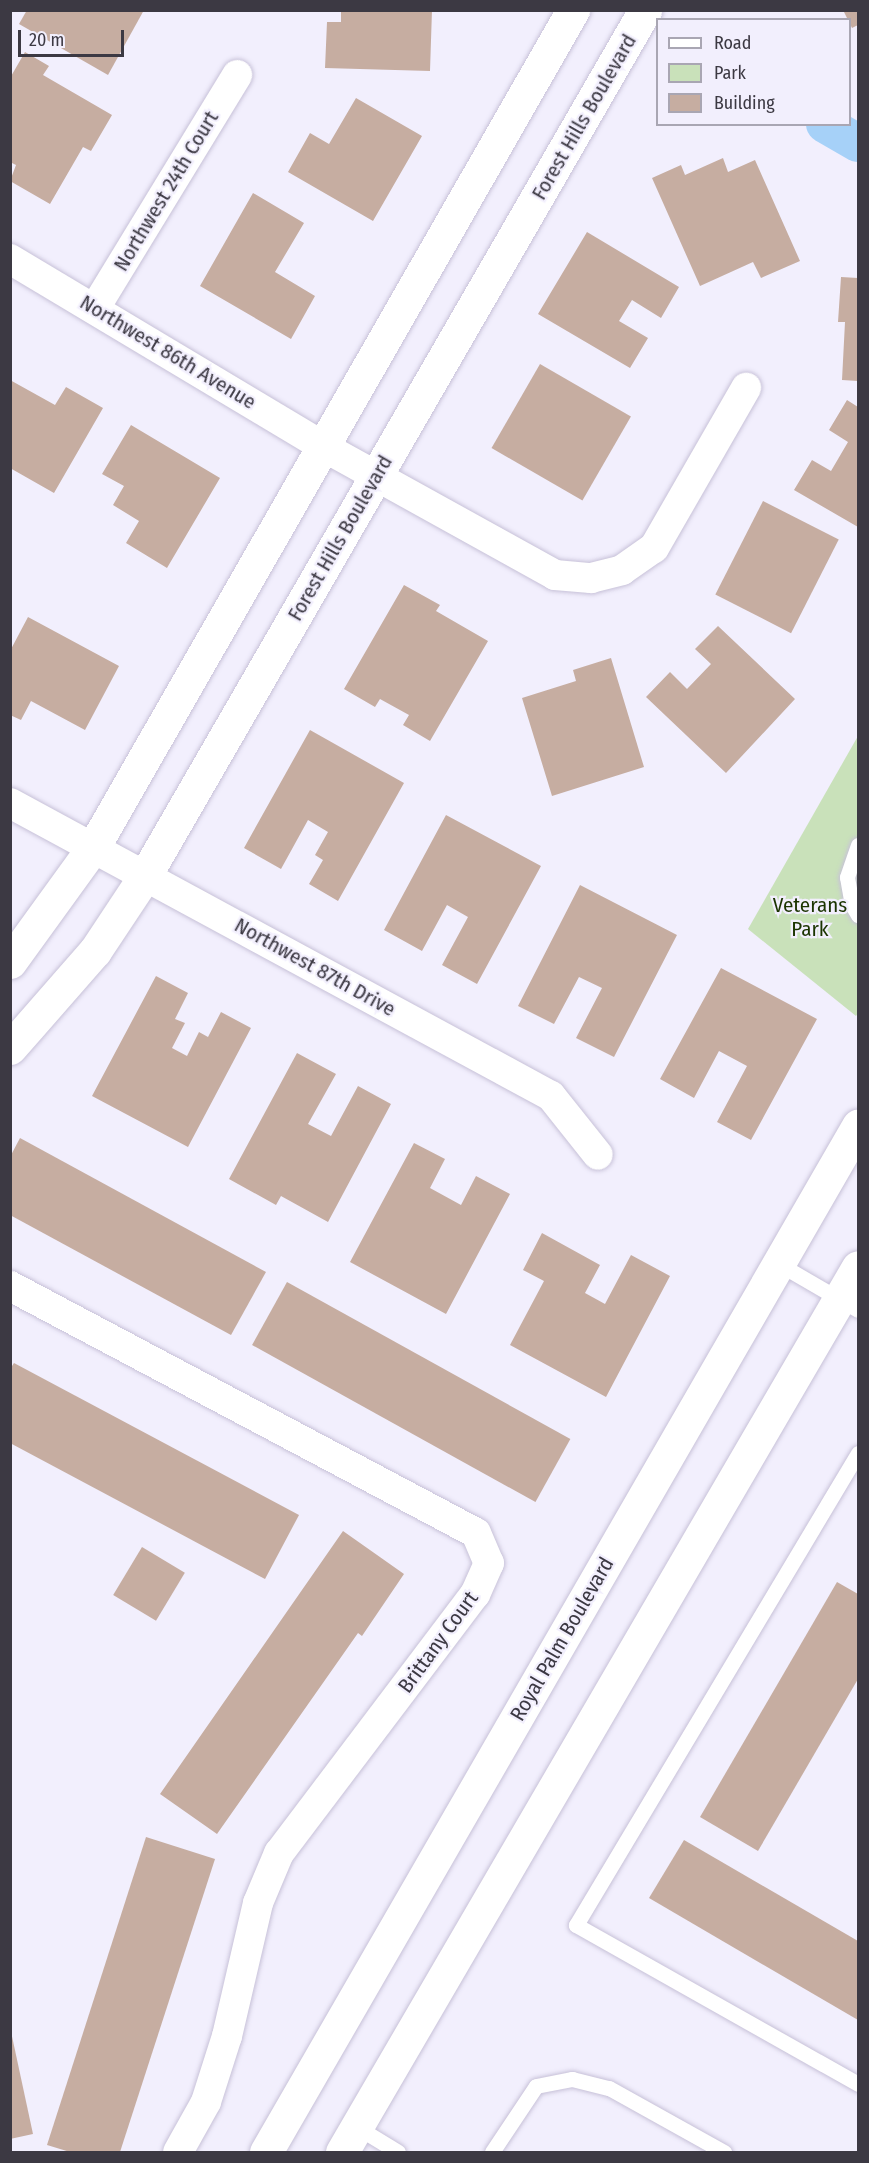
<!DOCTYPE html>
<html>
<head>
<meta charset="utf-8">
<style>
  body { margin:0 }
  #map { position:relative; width:869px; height:2163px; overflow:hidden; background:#f2effd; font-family:"Fira Sans Condensed",sans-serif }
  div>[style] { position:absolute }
  .green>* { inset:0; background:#c9e1ba }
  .canal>* { height:38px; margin:-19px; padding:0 19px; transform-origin:19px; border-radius:19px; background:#a6d1f8 }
  .building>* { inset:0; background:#c6ada1; transform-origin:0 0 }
  .roads { filter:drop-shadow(0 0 2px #c7c1d8) drop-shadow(0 0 2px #c7c1d8) }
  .service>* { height:15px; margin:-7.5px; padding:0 7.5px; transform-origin:7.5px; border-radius:7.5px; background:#fff }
  .minor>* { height:30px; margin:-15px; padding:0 15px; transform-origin:15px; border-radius:15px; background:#fff }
  .tertiary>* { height:33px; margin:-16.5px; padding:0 16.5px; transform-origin:16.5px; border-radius:16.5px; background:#fff }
  .secondary>* { height:33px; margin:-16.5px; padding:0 16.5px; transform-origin:16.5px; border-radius:16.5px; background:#fff }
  span { translate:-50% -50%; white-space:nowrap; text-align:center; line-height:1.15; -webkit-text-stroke:4.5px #f2effd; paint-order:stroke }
  .street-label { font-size:21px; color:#3c3943 }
  .park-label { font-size:21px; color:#1b3401 }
  .frame { position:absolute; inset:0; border:12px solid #3c3943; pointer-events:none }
  .legend { position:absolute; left:656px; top:18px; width:195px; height:108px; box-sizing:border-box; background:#f2effd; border:2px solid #a9a6b3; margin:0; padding:8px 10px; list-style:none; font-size:18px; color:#3c3943 }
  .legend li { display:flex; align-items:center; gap:12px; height:30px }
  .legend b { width:30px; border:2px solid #a9a6b3 }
  .scale { position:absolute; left:18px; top:30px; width:106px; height:27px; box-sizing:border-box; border:3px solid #3c3943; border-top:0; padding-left:8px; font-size:18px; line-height:21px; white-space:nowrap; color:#3c3943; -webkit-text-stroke:4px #f2effd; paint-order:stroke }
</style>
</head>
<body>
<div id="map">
  <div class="green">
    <i style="clip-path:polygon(858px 736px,858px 1013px,856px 1016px,748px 929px)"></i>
  </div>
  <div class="canal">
    <i style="left:825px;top:124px;width:38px;rotate:30deg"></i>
  </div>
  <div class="building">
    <i style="clip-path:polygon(27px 10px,144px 10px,108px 75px,19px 24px)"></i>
    <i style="clip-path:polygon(341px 10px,432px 10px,430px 71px,325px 68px,327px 22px,341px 22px)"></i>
    <i style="clip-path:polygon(843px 10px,858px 10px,858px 25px,852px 28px)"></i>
    <i style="clip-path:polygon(25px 52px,49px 66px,43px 75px,112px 115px,91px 151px,83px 147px,50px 204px,10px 181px,16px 165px,10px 162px,10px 78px)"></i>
    <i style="clip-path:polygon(356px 98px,422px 136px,373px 221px,288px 172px,310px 133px,329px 144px)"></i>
    <i style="clip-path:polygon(723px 158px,728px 172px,755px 160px,800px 261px,761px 278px,753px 262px,700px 286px,652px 178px,681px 165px,685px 175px)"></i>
    <i style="clip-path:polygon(253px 193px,304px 223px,275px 272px,315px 296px,291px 339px,200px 286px)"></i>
    <i style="clip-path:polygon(587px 232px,679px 287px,661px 318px,632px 300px,619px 321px,648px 338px,630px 368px,538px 314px)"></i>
    <i style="clip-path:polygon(841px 277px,858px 278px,858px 381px,842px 380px,845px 322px,838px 322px)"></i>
    <i style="left:540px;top:364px;width:105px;height:97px;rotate:30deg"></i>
    <i style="clip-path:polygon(10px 380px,55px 405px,66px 387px,103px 408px,54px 493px,10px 468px)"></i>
    <i style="clip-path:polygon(847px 400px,858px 407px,858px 527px,794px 490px,812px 460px,831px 471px,848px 442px,829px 430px)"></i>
    <i style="clip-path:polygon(131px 425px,220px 478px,167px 568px,126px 543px,139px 521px,113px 505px,124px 486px,102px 474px)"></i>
    <i style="left:763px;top:501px;width:85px;height:105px;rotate:27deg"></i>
    <i style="clip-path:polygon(404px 585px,440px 605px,436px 611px,488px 641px,430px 741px,403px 725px,409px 715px,380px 699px,375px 707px,344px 689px)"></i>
    <i style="clip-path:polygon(28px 617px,119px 666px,85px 730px,31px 701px,21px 720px,10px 715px,10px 651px)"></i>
    <i style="clip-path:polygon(718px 626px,795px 699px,726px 773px,646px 697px,670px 672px,687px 689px,711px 664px,695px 649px)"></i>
    <i style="clip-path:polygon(611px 658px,644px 767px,552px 796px,522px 698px,576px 681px,573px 670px)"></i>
    <i style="clip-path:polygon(310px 730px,404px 783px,338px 901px,309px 884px,323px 860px,315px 855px,328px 832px,308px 820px,281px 869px,244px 848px)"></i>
    <i style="clip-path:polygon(446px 815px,541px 866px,477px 984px,442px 965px,468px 917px,447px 905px,422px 951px,384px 930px)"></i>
    <i style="clip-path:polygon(580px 885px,677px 935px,614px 1057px,576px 1038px,602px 988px,579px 977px,554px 1024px,518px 1006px)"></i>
    <i style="clip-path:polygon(721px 968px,817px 1019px,751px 1140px,717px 1122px,747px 1066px,719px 1051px,694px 1098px,660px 1079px)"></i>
    <i style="clip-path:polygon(156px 976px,188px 993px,175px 1019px,185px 1023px,172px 1048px,187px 1056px,199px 1032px,208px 1037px,221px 1012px,251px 1028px,188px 1147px,92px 1096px)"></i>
    <i style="clip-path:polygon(297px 1053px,336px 1074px,308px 1124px,331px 1136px,358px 1086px,391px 1104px,328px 1222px,281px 1196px,276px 1205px,229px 1179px)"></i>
    <i style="clip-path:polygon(20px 1138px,266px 1272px,231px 1335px,10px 1215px,10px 1157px)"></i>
    <i style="clip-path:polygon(414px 1143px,445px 1159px,430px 1188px,461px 1205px,476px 1176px,510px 1194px,446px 1314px,350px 1262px)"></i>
    <i style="clip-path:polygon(542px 1233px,600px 1265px,585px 1293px,605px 1304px,631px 1255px,670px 1276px,606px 1397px,510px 1345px,544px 1281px,523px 1270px)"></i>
    <i style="left:287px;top:1282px;width:324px;height:72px;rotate:29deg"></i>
    <i style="clip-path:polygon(14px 1363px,299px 1515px,265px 1579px,10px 1443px,10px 1369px)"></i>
    <i style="clip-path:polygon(343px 1531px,404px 1574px,362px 1636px,358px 1633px,217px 1834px,160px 1794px)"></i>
    <i style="left:142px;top:1547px;width:50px;height:56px;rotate:31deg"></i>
    <i style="clip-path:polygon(837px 1582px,858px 1594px,858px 1679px,758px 1851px,700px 1817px)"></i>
    <i style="clip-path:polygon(146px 1837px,215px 1859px,120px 2152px,70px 2152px,47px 2145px)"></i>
    <i style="clip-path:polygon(684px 1840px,858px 1941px,858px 2020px,649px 1898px)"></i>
    <i style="clip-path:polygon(10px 2027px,33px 2134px,10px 2139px)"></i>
  </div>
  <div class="roads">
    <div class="service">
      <i style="left:858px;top:845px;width:34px;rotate:109deg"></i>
      <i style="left:847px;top:877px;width:28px;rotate:80deg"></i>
      <i style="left:852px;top:905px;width:12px;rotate:59deg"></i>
      <i style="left:779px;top:1264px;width:91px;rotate:30.2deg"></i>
      <i style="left:858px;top:1453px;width:550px;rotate:120.86deg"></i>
      <i style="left:576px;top:1925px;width:324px;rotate:29.4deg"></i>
      <i style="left:357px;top:2127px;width:48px;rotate:31.4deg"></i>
      <i style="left:492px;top:2152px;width:79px;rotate:-56.3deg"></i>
      <i style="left:536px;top:2086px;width:37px;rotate:-11deg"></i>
      <i style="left:572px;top:2079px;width:38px;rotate:14deg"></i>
      <i style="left:609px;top:2088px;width:132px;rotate:29.1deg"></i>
    </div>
    <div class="minor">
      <i style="left:10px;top:259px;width:366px;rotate:30.9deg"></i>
      <i style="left:324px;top:447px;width:264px;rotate:29deg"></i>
      <i style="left:555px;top:575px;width:36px;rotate:5deg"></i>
      <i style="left:591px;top:578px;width:32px;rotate:-14deg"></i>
      <i style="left:622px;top:570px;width:39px;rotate:-35deg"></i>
      <i style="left:654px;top:548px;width:185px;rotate:-60.1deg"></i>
      <i style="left:95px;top:308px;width:273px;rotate:-58.6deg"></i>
      <i style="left:10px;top:803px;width:615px;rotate:28.44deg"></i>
      <i style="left:551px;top:1096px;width:75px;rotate:51.5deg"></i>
      <i style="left:10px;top:1286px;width:527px;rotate:27.93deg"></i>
      <i style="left:476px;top:1533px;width:33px;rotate:67deg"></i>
      <i style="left:489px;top:1563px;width:34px;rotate:114deg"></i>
      <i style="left:475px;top:1594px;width:325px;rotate:127.1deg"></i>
      <i style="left:279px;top:1853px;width:54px;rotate:112.8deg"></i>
      <i style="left:258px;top:1903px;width:137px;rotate:103.1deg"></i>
      <i style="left:227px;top:2036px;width:69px;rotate:107.7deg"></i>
      <i style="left:206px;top:2102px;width:57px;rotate:119.2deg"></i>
    </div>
    <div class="tertiary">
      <i style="left:10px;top:962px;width:143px;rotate:-54.1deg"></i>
      <i style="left:94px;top:846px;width:964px;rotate:-60.19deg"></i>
      <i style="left:10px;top:1048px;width:129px;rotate:-48.8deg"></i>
      <i style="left:95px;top:951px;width:92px;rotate:-56.5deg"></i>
      <i style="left:146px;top:874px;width:998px;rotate:-59.99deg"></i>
    </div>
    <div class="secondary">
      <i style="left:266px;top:2152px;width:1185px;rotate:-60.02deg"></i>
      <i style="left:342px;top:2152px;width:1024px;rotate:-59.76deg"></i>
    </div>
  </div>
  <div class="street-label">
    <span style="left:584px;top:117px;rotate:-60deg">Forest Hills Boulevard</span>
    <span style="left:166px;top:191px;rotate:-59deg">Northwest 24th Court</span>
    <span style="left:168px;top:352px;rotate:31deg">Northwest 86th Avenue</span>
    <span style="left:340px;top:538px;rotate:-60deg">Forest Hills Boulevard</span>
    <span style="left:315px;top:967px;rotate:29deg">Northwest 87th Drive</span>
    <span style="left:562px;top:1639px;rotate:-60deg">Royal Palm Boulevard</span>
    <span style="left:438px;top:1642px;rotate:-54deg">Brittany Court</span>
  </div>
  <div class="park-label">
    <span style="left:810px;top:917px">Veterans<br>Park</span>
  </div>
  <div class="frame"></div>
  <ul class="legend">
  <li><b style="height:8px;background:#fff"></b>Road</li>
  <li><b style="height:16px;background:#c9e1ba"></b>Park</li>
  <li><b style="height:16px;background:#c6ada1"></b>Building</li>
  </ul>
  <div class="scale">20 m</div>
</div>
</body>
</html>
